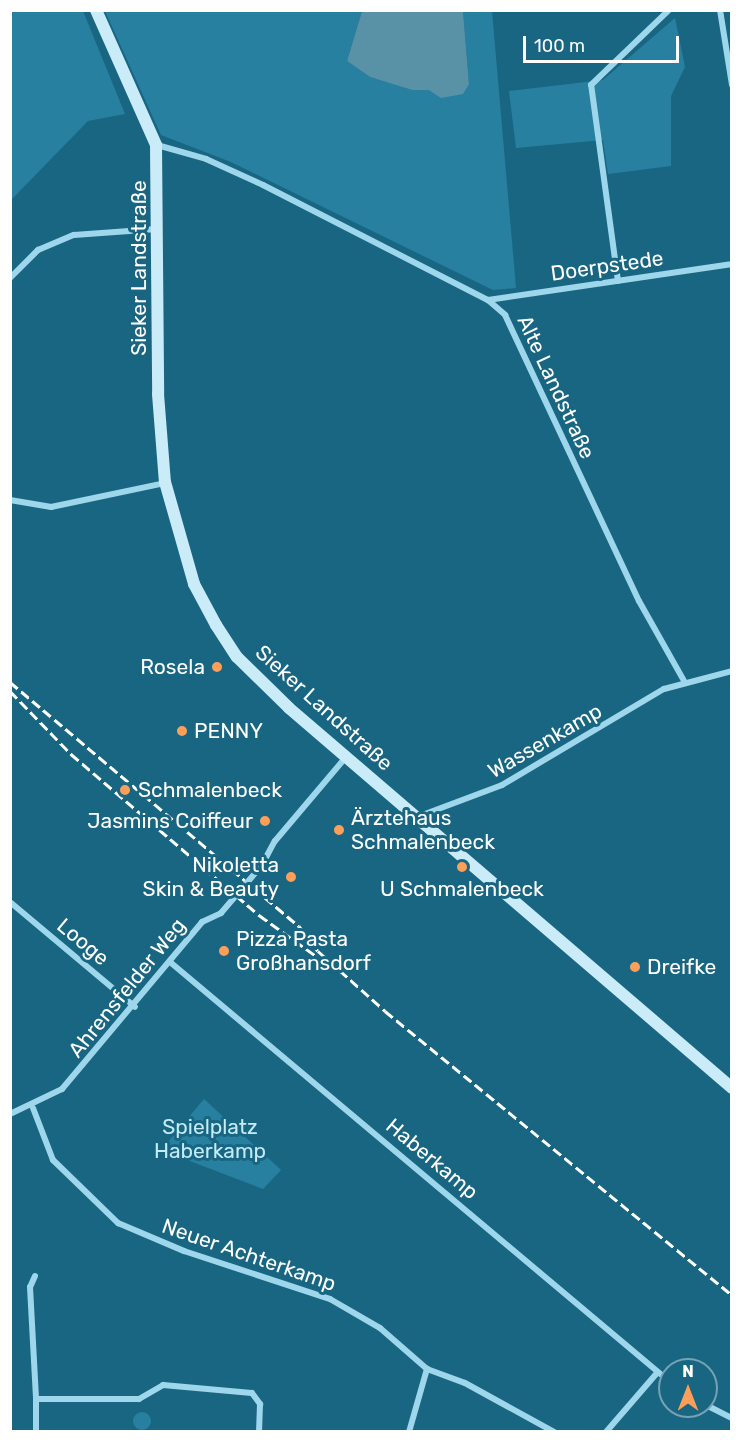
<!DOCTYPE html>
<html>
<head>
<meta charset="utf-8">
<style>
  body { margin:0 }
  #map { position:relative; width:742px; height:1442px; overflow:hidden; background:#196683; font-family:Rubik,sans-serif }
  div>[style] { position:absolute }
  .green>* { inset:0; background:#2880a0 }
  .round { border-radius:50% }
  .water>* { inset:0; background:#5992a6 }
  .street>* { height:6px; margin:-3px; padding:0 3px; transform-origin:3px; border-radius:3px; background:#9ed7eb }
  .secondary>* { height:12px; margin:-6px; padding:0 6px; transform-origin:6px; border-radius:6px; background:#caebf8 }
  .rail>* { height:3px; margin-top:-1.5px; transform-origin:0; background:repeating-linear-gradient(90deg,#fff 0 10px,transparent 0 14.5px) }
  .street-bridge>* { height:6px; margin:-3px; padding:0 3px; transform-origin:3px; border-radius:3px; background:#9ed7eb }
  .dots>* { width:16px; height:16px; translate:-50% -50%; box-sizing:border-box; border:3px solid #196683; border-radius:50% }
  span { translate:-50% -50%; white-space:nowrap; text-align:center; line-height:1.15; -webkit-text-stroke:6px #196683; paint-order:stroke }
  .street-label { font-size:21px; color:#fff }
  .poi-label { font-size:21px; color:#fff }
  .right { translate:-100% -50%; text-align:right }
  .left { translate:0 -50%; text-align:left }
  .park-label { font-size:21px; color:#c3ebf8 }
  .frame { position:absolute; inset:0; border:12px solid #fff; pointer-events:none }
  .north { position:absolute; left:658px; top:1358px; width:60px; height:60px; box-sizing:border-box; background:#196683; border:2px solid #75a3b5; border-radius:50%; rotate:0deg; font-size:16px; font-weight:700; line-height:24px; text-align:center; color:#fff }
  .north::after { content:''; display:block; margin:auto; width:21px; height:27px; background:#fe9f59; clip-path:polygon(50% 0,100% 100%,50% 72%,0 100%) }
  .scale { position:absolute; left:523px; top:36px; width:156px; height:27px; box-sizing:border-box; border:3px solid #fff; border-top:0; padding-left:8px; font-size:18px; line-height:21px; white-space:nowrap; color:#fff; -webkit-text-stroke:4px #196683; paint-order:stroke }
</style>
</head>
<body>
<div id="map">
  <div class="green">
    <i style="clip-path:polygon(11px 10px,83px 11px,125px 114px,88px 121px,11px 200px)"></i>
    <i style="clip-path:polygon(105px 11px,362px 11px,347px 61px,370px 77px,412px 90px,469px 84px,463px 11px,492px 11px,516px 288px,493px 290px,231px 162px,161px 135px)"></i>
    <i style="clip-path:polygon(675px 18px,685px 67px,671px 96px,671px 166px,608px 174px,603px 140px,516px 148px,509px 91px,603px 80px)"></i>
    <i style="clip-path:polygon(204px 1099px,281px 1170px,263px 1189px,161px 1150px)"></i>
    <i class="round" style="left:133px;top:1412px;width:18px;height:18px"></i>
  </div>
  <div class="water">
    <i style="clip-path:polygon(362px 11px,463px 11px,469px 84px,463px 94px,441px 98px,429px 90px,412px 90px,370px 77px,347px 61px)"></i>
  </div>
  <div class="street">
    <i style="left:720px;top:10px;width:76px;rotate:80.9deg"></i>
    <i style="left:157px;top:145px;width:51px;rotate:15.9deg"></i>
    <i style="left:206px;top:159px;width:63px;rotate:24.5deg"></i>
    <i style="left:263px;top:185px;width:253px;rotate:27.1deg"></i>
    <i style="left:488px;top:300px;width:23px;rotate:41deg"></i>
    <i style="left:505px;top:315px;width:316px;rotate:64.9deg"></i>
    <i style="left:639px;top:601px;width:92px;rotate:60.6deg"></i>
    <i style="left:10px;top:278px;width:40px;rotate:-45deg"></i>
    <i style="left:38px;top:250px;width:39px;rotate:-23deg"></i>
    <i style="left:74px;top:235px;width:83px;rotate:-4.1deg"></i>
    <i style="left:618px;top:281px;width:198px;rotate:-97.8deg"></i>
    <i style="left:591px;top:85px;width:108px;rotate:-43.9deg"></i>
    <i style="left:488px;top:300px;width:247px;rotate:-8.4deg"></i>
    <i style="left:10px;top:500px;width:42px;rotate:9.7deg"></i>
    <i style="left:51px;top:507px;width:116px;rotate:-11.9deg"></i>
    <i style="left:417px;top:817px;width:91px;rotate:-20.6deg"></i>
    <i style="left:502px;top:785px;width:188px;rotate:-30.7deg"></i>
    <i style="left:664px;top:689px;width:70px;rotate:-14.8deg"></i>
    <i style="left:262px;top:865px;width:27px;rotate:-62deg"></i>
    <i style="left:275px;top:841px;width:110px;rotate:-49.8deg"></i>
    <i style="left:10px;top:902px;width:163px;rotate:40deg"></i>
    <i style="left:170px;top:962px;width:653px;rotate:40.03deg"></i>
    <i style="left:33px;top:1108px;width:56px;rotate:69deg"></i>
    <i style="left:53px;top:1160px;width:91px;rotate:44.1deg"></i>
    <i style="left:118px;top:1223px;width:72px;rotate:23deg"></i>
    <i style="left:184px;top:1251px;width:154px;rotate:18.2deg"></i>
    <i style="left:330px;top:1299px;width:58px;rotate:30.1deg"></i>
    <i style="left:380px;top:1328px;width:62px;rotate:41.1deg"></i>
    <i style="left:427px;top:1369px;width:40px;rotate:20.2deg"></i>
    <i style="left:465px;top:1383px;width:102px;rotate:28.8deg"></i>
    <i style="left:10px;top:1114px;width:58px;rotate:-25.7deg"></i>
    <i style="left:62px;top:1089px;width:218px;rotate:-50deg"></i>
    <i style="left:202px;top:922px;width:21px;rotate:-25deg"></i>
    <i style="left:35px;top:1276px;width:12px;rotate:114deg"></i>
    <i style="left:30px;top:1287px;width:112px;rotate:86.9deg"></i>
    <i style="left:706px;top:1405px;width:29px;rotate:27deg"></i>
    <i style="left:36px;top:1432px;width:33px;rotate:-90deg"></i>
    <i style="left:36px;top:1399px;width:103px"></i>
    <i style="left:139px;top:1399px;width:28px;rotate:-30deg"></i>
    <i style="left:163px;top:1385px;width:89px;rotate:5.1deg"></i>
    <i style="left:252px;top:1393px;width:14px;rotate:54deg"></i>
    <i style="left:260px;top:1404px;width:28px;rotate:92deg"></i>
    <i style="left:409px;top:1432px;width:66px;rotate:-74.1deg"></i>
    <i style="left:606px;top:1432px;width:78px;rotate:-49.2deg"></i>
  </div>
  <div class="secondary">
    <i style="left:96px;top:10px;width:148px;rotate:66deg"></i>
    <i style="left:156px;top:145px;width:249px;rotate:89.5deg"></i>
    <i style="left:158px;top:394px;width:88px;rotate:85.5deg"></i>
    <i style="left:165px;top:482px;width:106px;rotate:74.1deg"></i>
    <i style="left:194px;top:584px;width:47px;rotate:61.8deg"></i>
    <i style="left:216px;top:625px;width:38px;rotate:57deg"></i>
    <i style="left:237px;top:657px;width:73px;rotate:44.4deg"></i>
    <i style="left:289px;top:708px;width:584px;rotate:40.62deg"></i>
  </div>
  <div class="rail">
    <i style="left:10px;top:682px;width:378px;rotate:40.2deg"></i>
    <i style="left:299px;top:926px;width:31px;rotate:53deg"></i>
    <i style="left:318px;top:951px;width:90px;rotate:41.8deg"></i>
    <i style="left:385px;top:1011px;width:448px;rotate:39.3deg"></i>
    <i style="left:10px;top:691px;width:88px;rotate:45.9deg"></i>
    <i style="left:71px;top:754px;width:248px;rotate:40.6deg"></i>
    <i style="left:259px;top:915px;width:70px;rotate:35.7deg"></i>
  </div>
  <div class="street-bridge">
    <i style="left:221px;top:913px;width:63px;rotate:-49.5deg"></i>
  </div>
  <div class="dots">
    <i style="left:217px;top:667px;background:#fe9f59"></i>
    <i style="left:182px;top:731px;background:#fe9f59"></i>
    <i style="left:125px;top:790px;background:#fe9f59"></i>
    <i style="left:265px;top:821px;background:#fe9f59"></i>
    <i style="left:339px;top:830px;background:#fe9f59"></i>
    <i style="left:462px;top:867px;background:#fe9f59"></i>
    <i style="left:291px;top:877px;background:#fe9f59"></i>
    <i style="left:224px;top:951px;background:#fe9f59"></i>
    <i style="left:635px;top:967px;background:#fe9f59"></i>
  </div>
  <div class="street-label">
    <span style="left:607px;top:266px;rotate:-8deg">Doerpstede</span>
    <span style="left:139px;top:268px;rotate:-90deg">Sieker Landstraße</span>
    <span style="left:556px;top:387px;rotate:65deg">Alte Landstraße</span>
    <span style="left:324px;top:708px;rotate:42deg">Sieker Landstraße</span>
    <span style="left:545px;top:741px;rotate:-30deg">Wassenkamp</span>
    <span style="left:83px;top:942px;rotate:40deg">Looge</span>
    <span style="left:127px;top:988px;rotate:-51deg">Ahrensfelder Weg</span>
    <span style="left:432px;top:1159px;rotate:40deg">Haberkamp</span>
    <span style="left:249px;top:1255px;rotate:19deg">Neuer Achterkamp</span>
  </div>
  <div class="poi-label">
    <span class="right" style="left:205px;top:667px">Rosela</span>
    <span class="left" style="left:194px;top:731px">PENNY</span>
    <span class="left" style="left:138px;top:790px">Schmalenbeck</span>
    <span class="left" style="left:351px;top:830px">Ärztehaus<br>Schmalenbeck</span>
    <span class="right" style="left:253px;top:821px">Jasmins Coiffeur</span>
    <span class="right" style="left:279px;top:877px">Nikoletta<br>Skin &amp; Beauty</span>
    <span style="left:462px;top:889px">U Schmalenbeck</span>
    <span class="left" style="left:236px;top:951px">Pizza Pasta<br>Großhansdorf</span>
    <span class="left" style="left:647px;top:967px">Dreifke</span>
  </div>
  <div class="park-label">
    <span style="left:210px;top:1139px">Spielplatz<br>Haberkamp</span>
  </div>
  <div class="frame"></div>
  <div class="north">N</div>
  <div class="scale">100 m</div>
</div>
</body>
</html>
